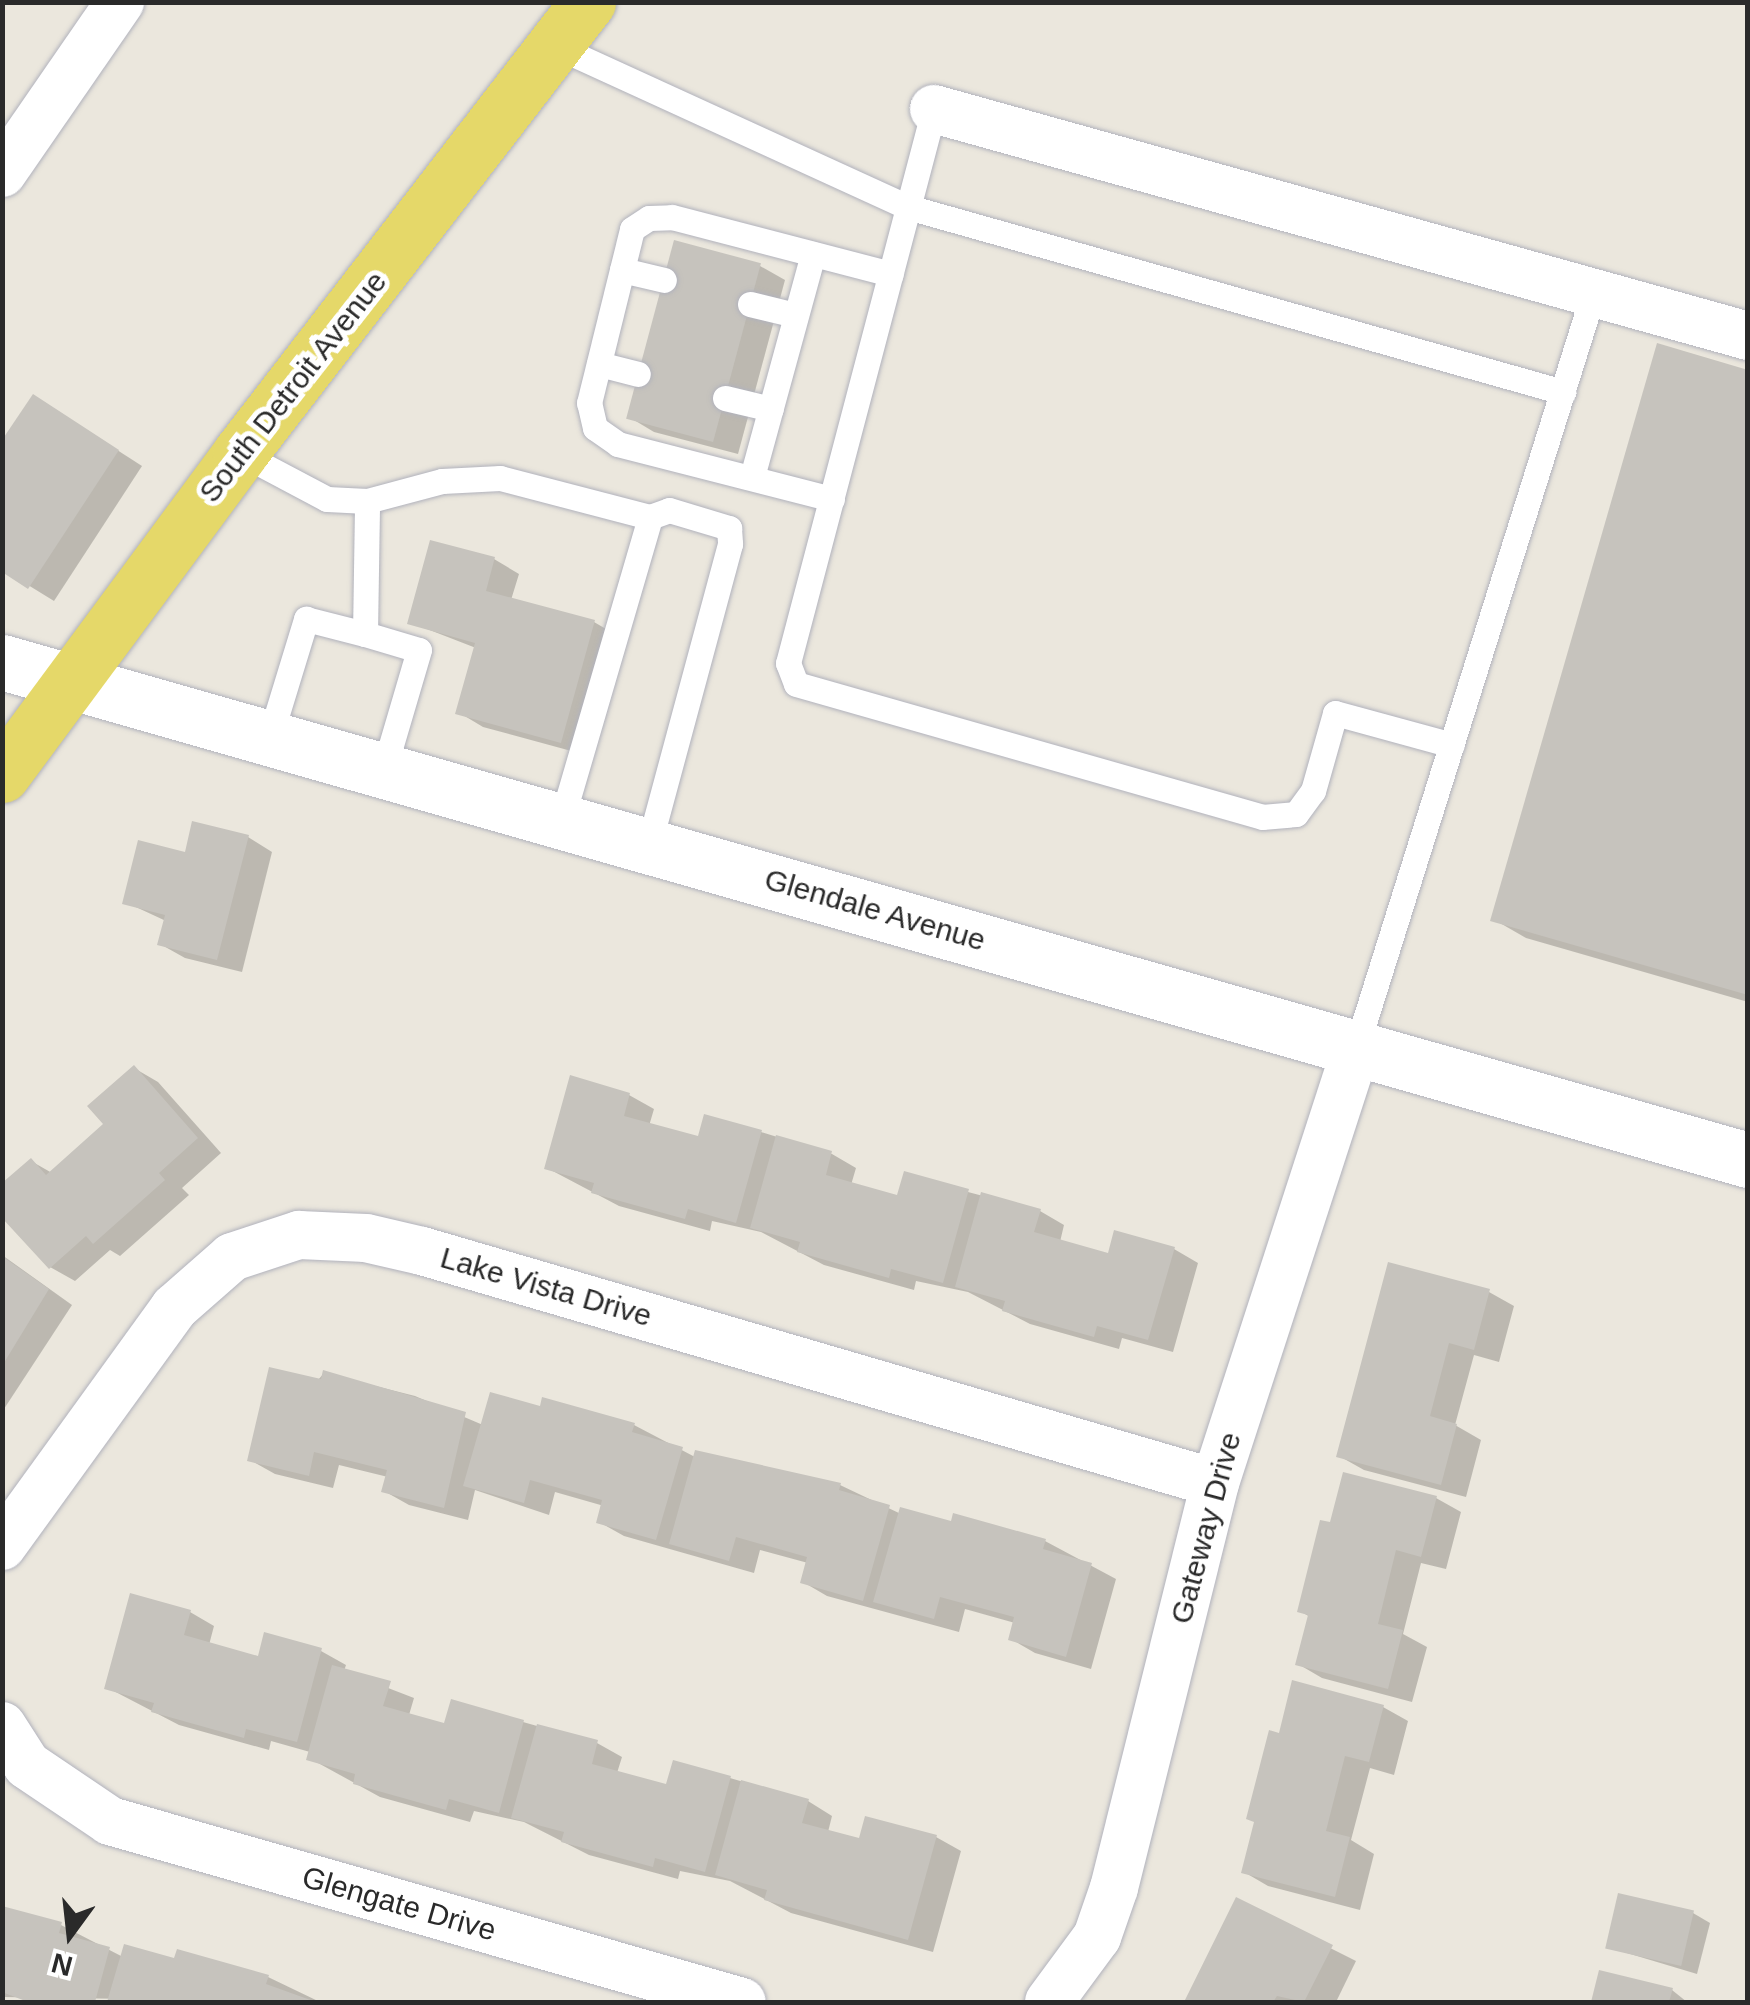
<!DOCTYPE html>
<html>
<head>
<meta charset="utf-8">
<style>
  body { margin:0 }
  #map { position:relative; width:1750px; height:2005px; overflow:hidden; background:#ebe7dd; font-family:Helvetica,sans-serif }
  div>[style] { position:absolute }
  .shadow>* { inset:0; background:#0003 }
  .building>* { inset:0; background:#c6c3bd; transform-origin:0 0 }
  .roads { filter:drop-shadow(0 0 2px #b1b2bc) drop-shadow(0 0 2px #b1b2bc) }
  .service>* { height:25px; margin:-12.5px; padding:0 12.5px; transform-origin:12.5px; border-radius:12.5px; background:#fff }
  .minor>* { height:48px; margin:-24px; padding:0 24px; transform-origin:24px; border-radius:24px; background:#fff }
  .secondary>* { height:55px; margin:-27.5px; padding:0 27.5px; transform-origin:27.5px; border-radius:27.5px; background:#fff }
  .primary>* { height:55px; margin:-27.5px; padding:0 27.5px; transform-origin:27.5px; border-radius:27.5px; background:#e5d869 }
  span { translate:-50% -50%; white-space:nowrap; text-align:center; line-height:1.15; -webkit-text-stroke:10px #fff; paint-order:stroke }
  .street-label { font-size:30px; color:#2a2a2a }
  .frame { position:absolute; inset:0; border:5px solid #2a2a2a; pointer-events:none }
  .north { position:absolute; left:20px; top:1885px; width:100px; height:100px; -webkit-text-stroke:8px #fff; paint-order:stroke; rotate:195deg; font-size:28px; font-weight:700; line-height:40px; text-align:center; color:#2a2a2a }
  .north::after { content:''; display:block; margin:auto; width:35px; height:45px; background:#2a2a2a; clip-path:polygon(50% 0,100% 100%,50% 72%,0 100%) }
</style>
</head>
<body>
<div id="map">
  <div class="shadow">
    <i style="clip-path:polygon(760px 266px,785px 280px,738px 454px,654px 432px,629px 417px)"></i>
    <i style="clip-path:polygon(1748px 372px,1748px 1002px,1526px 938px,1493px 919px)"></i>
    <i style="clip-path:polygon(58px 412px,142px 466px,54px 601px,2px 569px)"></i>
    <i style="clip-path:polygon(494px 559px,519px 574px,511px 600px,594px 622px,618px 636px,586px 755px,483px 727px,458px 712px,476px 648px,409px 622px)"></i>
    <i style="clip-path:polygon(248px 837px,272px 852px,242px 972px,185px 958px,160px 944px,166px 921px,125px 902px,187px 855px)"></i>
    <i style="clip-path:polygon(134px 1068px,158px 1082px,221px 1153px,182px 1188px,189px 1195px,120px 1256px,110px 1250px,75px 1281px,50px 1267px,31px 1161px,52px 1173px,107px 1124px)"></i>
    <i style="clip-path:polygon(629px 1095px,654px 1109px,649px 1126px,700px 1140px,761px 1132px,832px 1154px,856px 1168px,851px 1185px,899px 1198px,968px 1192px,1040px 1211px,1064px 1225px,1060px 1242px,1110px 1256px,1174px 1249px,1198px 1263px,1173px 1352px,1122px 1338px,1119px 1349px,1030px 1324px,968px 1292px,916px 1281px,914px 1290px,824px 1265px,761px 1232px,712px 1221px,710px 1231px,619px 1206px,547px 1168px)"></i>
    <i style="clip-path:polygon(2px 1255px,72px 1305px,2px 1412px)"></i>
    <i style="clip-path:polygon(1489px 1292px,1514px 1306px,1499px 1362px,1474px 1355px,1455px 1425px,1481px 1440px,1466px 1497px,1364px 1470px,1339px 1456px)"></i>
    <i style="clip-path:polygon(324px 1373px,415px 1396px,483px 1425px,542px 1409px,634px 1425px,695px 1457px,840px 1485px,901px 1514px,1045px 1541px,1116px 1579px,1091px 1669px,1035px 1653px,1011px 1639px,1015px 1623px,965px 1609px,959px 1632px,827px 1596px,803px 1582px,808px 1563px,760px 1550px,754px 1573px,624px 1536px,599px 1522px,604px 1506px,555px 1492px,549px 1515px,475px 1490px,468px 1520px,409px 1505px,384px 1491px,388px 1477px,339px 1465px,333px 1488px,275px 1474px,250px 1460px)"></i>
    <i style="clip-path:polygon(1436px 1498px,1461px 1512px,1446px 1569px,1421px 1563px,1403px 1634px,1427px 1647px,1412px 1702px,1322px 1678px,1298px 1664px,1310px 1617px,1300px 1611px,1332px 1525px)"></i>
    <i style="clip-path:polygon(190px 1612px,214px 1626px,209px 1645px,259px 1659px,266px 1635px,321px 1651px,346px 1665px,344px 1671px,414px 1698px,409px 1715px,446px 1726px,452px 1702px,597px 1743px,622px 1757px,617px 1773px,667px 1787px,730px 1778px,808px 1801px,832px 1816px,828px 1832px,860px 1841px,936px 1837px,961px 1851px,933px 1952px,791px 1913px,730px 1881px,680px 1871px,678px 1879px,589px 1855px,524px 1822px,474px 1811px,470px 1822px,380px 1797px,309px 1758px,310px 1752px,271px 1741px,269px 1750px,179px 1725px,106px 1687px)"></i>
    <i style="clip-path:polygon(1383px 1707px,1408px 1721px,1394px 1775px,1370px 1768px,1351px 1840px,1374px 1854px,1360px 1910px,1268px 1886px,1244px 1872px)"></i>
    <i style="clip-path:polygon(1237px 1901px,1356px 1961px,1336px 2002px,1187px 2002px)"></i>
    <i style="clip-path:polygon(2px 1909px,61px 1925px,123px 1957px,268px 1977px,320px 2002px,2px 1997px)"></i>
    <i style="clip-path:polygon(1693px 1913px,1710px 1923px,1697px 1974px,1607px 1947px)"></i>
    <i style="clip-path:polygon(1601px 1973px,1672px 1990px,1687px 2002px,1594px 2002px)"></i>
  </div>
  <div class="building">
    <i style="left:674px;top:240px;width:90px;height:185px;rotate:15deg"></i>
    <i style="clip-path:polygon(1657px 343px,1748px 370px,1748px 995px,1490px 921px)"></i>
    <i style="clip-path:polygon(33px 394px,119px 450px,28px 589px,2px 572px,2px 440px)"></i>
    <i style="clip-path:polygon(430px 540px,495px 557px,486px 591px,595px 620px,561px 743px,455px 714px,475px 643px,407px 624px)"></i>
    <i style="clip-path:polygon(192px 821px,249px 835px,217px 960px,157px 945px,165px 915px,122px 904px,138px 840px,185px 852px)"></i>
    <i style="clip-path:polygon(134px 1065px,198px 1138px,159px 1173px,165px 1180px,93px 1244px,86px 1236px,49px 1269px,2px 1218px,2px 1183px,31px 1158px,46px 1175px,103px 1124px,87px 1106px)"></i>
    <i style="clip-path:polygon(570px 1075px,630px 1093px,624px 1116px,698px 1136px,704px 1114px,762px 1130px,736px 1223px,688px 1209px,685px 1219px,591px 1193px,594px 1183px,544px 1169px)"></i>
    <i style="clip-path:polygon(776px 1135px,832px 1151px,826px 1175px,897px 1195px,904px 1171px,969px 1189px,943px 1283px,891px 1269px,889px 1278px,797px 1252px,800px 1242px,750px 1228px)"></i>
    <i style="clip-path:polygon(981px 1192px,1041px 1209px,1034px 1232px,1108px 1253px,1114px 1230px,1175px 1247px,1148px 1340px,1097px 1326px,1094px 1337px,1002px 1311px,1005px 1301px,955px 1287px)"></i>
    <i style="clip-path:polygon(2px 1256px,49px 1289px,2px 1366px)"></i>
    <i style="clip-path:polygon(1388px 1262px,1490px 1289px,1474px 1350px,1449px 1343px,1430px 1416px,1457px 1424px,1441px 1485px,1336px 1457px)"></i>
    <i style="clip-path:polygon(269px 1367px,321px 1379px,323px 1370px,466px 1412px,444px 1508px,381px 1492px,387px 1470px,314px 1452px,309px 1476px,247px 1461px)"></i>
    <i style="clip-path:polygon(490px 1392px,540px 1406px,542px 1397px,635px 1423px,632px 1432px,683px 1447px,656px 1540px,596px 1523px,602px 1500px,530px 1480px,524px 1503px,463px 1486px)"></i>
    <i style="clip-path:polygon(695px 1450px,841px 1483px,839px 1490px,890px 1505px,863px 1601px,800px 1583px,807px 1557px,736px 1537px,729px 1561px,669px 1544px)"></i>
    <i style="clip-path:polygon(1343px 1472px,1437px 1496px,1421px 1557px,1396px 1550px,1378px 1624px,1403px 1630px,1388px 1689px,1295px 1665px,1308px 1615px,1297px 1612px,1320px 1520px,1330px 1522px)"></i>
    <i style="clip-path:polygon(900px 1507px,951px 1521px,953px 1513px,1046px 1539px,1043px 1549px,1092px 1563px,1066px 1657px,1008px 1640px,1014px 1617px,940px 1597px,934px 1619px,873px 1602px)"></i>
    <i style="clip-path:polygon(130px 1593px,191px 1610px,184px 1635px,258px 1656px,264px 1632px,322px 1648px,297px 1742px,246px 1729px,244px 1738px,151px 1712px,154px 1703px,104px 1689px)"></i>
    <i style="clip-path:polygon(332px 1665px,391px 1681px,383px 1706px,444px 1723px,451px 1699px,524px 1720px,499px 1813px,449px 1799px,446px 1810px,353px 1784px,355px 1774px,306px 1760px)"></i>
    <i style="clip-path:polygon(1292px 1680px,1384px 1705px,1369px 1762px,1345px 1756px,1326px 1831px,1350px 1837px,1335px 1897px,1241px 1873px,1254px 1822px,1246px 1819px,1269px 1730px,1279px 1733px)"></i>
    <i style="clip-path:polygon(537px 1724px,598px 1740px,592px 1764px,666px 1784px,673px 1760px,731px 1776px,705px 1872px,655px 1858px,653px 1867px,561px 1842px,564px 1832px,511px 1818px)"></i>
    <i style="clip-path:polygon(741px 1780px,809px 1799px,802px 1823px,859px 1838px,865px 1816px,937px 1835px,908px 1940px,764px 1900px,767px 1890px,715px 1875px)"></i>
    <i style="left:1618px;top:1893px;width:78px;height:57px;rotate:13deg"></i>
    <i style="clip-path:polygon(1236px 1897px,1333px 1945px,1304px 2002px,1277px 1996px,1273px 2002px,1184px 2002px)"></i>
    <i style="clip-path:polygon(2px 1906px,62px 1922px,59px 1933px,110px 1947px,95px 2002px,28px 2002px,2px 1992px)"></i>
    <i style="clip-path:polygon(124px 1944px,174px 1958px,177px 1949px,269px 1975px,266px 1984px,316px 2002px,107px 2002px)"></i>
    <i style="clip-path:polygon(1599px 1970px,1673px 1988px,1669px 2002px,1591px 2002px)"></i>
  </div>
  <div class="roads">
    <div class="service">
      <i style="left:558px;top:47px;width:385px;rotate:24.6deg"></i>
      <i style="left:908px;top:207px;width:681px;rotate:15.77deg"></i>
      <i style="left:934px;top:109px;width:573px;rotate:104.76deg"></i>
      <i style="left:788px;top:663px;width:22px;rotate:69deg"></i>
      <i style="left:796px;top:684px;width:485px;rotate:15.9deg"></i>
      <i style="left:1262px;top:817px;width:34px;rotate:-5deg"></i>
      <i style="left:1296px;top:814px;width:29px;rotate:-54deg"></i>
      <i style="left:1313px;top:791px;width:81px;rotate:-74.2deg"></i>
      <i style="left:1335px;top:713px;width:121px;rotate:15.3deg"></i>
      <i style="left:622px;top:270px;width:43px;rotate:13.4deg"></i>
      <i style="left:750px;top:304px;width:46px;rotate:13.7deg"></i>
      <i style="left:599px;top:364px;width:40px;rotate:14.4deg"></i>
      <i style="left:725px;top:398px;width:47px;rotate:13.4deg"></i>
      <i style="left:240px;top:453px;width:98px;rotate:27.9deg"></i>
      <i style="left:327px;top:499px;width:40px;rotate:2.9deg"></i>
      <i style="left:367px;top:501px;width:78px;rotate:-14.9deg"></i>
      <i style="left:442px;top:481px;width:58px;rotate:-3deg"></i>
      <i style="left:500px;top:478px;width:155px;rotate:14.6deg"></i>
      <i style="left:752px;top:477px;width:231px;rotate:-74.7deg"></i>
      <i style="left:832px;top:499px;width:221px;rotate:-165.6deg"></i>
      <i style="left:618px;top:444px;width:28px;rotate:-145deg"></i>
      <i style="left:595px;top:428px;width:26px;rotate:-103deg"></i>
      <i style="left:589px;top:403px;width:179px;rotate:-76.1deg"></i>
      <i style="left:632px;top:229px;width:20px;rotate:-33deg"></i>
      <i style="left:649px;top:218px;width:23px;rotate:-2deg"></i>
      <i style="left:672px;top:217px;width:226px;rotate:14.6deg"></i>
      <i style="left:365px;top:634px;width:133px;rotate:-89.1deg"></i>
      <i style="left:269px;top:740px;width:127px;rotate:-73deg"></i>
      <i style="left:306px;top:619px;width:61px;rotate:14.3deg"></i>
      <i style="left:365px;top:634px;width:56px;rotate:16.5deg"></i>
      <i style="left:419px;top:650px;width:127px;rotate:106.4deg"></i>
      <i style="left:561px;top:822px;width:318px;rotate:-73.7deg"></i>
      <i style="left:650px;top:517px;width:20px;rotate:-20deg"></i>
      <i style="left:669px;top:510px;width:63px;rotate:16.7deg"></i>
      <i style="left:729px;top:528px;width:16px;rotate:86deg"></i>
      <i style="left:730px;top:544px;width:314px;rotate:105.1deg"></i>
      <i style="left:1357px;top:1045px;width:790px;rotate:-72.55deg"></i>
    </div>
    <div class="minor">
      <i style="left:934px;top:109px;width:845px;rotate:15.58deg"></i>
      <i style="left:2px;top:173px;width:208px;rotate:-55.4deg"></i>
      <i style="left:2px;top:1546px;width:294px;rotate:-54.1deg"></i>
      <i style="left:174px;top:1308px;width:77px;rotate:-41.3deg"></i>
      <i style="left:232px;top:1257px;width:71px;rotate:-18.2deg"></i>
      <i style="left:299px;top:1235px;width:67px;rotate:2.6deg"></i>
      <i style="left:366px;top:1238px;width:57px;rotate:13.1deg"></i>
      <i style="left:422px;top:1251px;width:826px;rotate:16.31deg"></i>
      <i style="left:2px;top:1726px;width:46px;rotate:57.3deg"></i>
      <i style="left:27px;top:1765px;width:100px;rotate:34deg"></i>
      <i style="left:110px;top:1821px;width:657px;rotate:15.98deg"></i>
      <i style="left:1049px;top:2002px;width:81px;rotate:-53.6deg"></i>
      <i style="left:1097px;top:1937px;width:52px;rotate:-70.9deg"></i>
      <i style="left:1114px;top:1888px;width:417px;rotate:-76deg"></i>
      <i style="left:1215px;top:1483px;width:460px;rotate:-72deg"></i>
    </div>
    <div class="secondary">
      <i style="left:2px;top:662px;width:1816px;rotate:15.92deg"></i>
    </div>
    <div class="primary">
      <i style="left:2px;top:775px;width:400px;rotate:-53.5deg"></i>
      <i style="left:240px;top:453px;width:570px;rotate:-52.35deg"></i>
    </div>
  </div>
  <div class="street-label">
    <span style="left:293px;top:387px;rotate:-52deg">South Detroit Avenue</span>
    <span style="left:875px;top:910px;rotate:16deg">Glendale Avenue</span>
    <span style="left:546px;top:1287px;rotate:16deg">Lake Vista Drive</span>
    <span style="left:1206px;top:1528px;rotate:-75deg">Gateway Drive</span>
    <span style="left:399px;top:1904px;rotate:16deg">Glengate Drive</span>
  </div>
  <div class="frame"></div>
  <div class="north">N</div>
</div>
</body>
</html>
